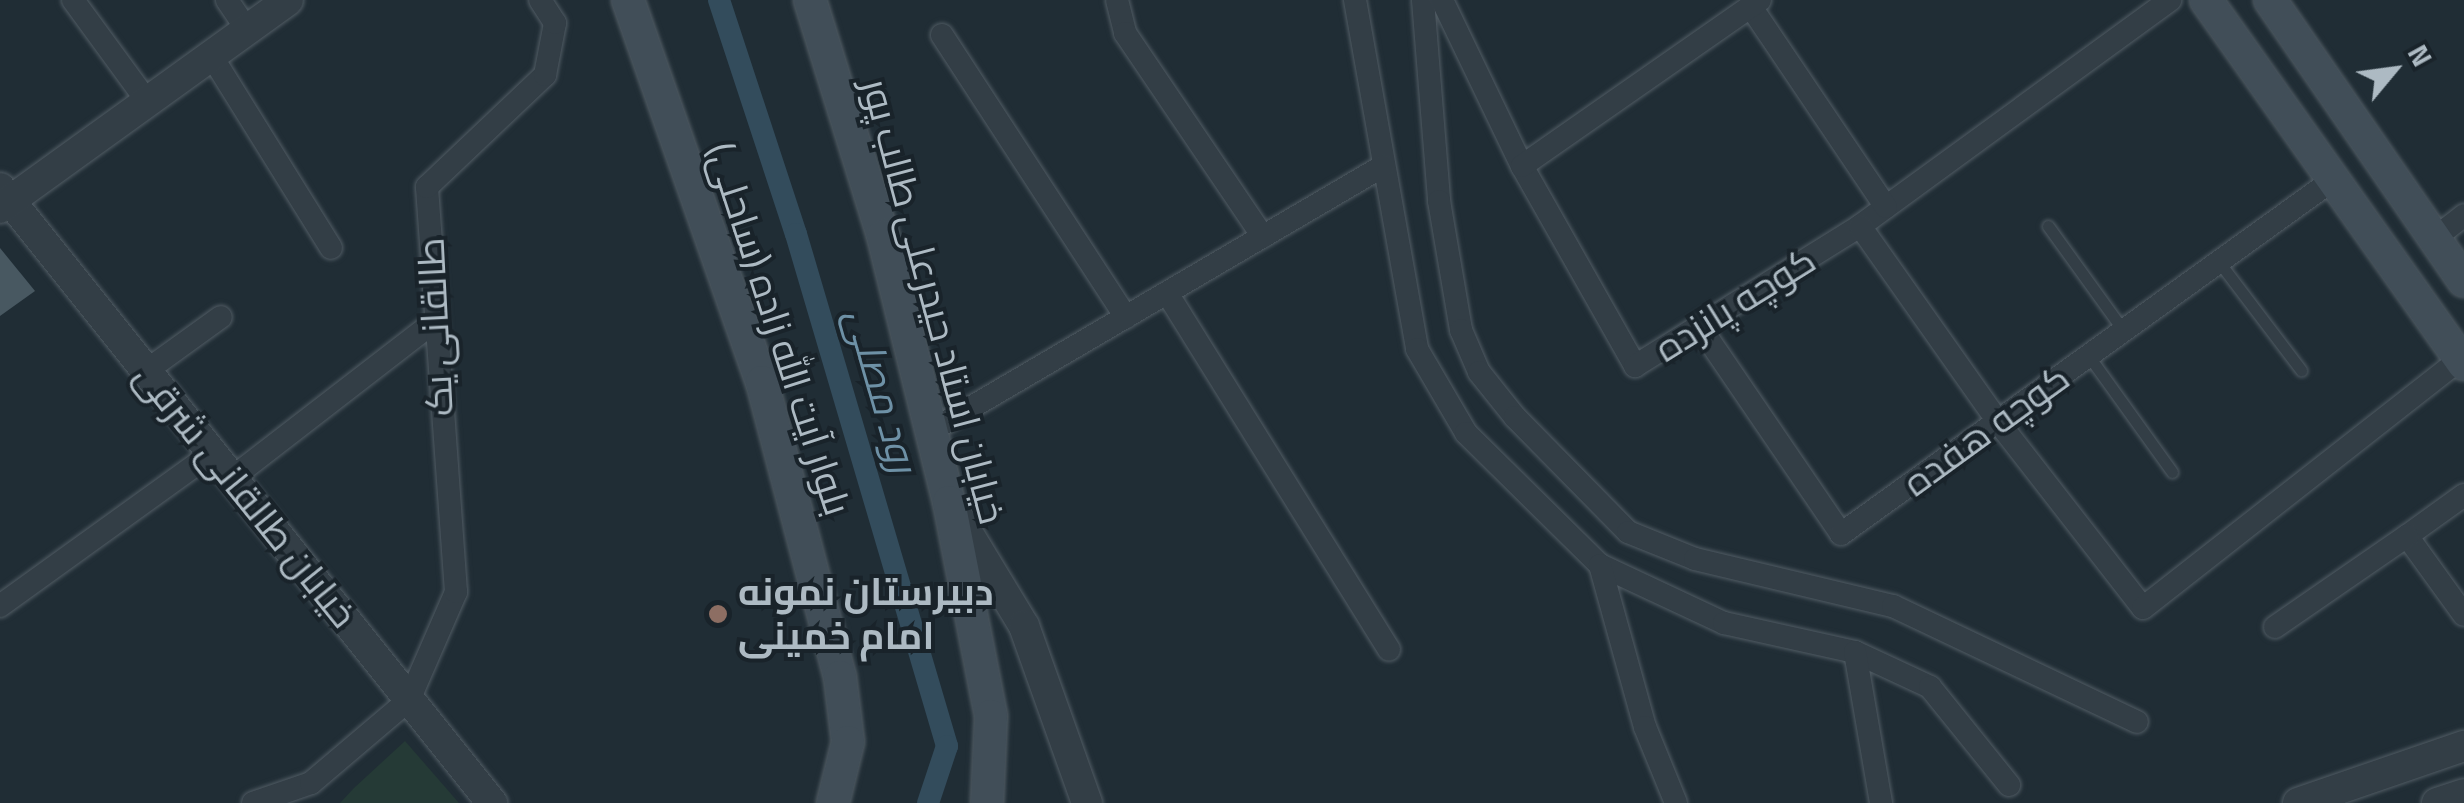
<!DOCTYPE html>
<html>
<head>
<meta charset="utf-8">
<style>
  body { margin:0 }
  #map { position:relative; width:2464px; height:803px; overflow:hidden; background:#202d35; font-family:"Titillium Web",Cairo,sans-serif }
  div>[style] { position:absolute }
  .green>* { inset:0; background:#253a36 }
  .canal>* { height:22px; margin:-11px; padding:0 11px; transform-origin:11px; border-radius:11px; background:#334c5c }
  .building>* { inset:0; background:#485861 }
  .roads { filter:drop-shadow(0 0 2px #515c64) drop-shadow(0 0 2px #515c64) }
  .service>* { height:11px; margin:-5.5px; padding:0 5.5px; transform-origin:5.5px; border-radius:5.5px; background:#333e46 }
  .minor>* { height:22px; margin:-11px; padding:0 11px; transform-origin:11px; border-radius:11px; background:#333e46 }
  .tertiary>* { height:30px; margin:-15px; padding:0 15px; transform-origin:15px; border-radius:15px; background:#333e46 }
  .secondary>* { height:32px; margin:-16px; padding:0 16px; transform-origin:16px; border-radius:16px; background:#414e58 }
  .dots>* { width:28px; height:28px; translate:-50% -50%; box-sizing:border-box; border:5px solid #19232a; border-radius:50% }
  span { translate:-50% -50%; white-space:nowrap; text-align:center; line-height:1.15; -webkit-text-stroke:8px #19232a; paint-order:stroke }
  .street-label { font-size:38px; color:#adbac3 }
  .poi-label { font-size:38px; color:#adbac3; font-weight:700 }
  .left { translate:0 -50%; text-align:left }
  .water-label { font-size:40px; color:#6e91a6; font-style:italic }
  .north { position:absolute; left:2344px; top:20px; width:100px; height:100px; -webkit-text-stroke:8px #19232a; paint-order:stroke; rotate:61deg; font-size:28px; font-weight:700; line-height:40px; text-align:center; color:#adbac3 }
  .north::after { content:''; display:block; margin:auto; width:35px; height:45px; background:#adbac3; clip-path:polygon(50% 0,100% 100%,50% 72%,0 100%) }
</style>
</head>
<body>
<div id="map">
  <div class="green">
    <i style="clip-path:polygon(405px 741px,459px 803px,340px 803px,354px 788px)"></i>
  </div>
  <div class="canal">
    <i style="left:719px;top:0;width:246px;rotate:71.8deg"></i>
    <i style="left:796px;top:234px;width:534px;rotate:73.57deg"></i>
    <i style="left:947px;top:746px;width:60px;rotate:108.4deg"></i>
  </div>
  <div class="building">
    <i style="clip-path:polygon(0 248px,35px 291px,0 316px)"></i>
  </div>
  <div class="roads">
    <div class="service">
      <i style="left:2048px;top:226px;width:128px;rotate:54.2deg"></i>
      <i style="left:2219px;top:262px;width:136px;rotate:52.8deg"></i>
      <i style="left:2088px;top:355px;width:144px;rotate:54.3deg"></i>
    </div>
    <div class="minor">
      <i style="left:73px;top:0;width:125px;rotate:53.8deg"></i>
      <i style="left:227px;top:0;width:36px;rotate:56deg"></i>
      <i style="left:1117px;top:0;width:34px;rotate:76deg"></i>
      <i style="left:1125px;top:33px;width:246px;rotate:55.9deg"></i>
      <i style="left:1355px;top:0;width:354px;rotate:79.9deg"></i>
      <i style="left:1417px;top:349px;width:97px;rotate:59.7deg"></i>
      <i style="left:1466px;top:433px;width:188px;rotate:44.6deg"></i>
      <i style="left:1600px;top:565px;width:137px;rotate:25.1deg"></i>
      <i style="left:1724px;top:623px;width:134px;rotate:12.5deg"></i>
      <i style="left:1855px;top:652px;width:83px;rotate:25deg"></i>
      <i style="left:1930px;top:687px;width:126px;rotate:51.1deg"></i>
      <i style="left:1423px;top:0;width:202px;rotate:85.4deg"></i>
      <i style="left:1439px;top:201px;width:131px;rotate:80.3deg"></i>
      <i style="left:1461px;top:330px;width:46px;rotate:66.8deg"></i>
      <i style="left:1479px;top:372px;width:58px;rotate:51.3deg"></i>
      <i style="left:1515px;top:417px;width:161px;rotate:45.5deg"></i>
      <i style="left:1628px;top:532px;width:72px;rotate:21.9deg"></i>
      <i style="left:1695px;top:559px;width:204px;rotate:13.4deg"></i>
      <i style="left:1893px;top:606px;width:270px;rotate:25.4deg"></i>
      <i style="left:1442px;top:0;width:184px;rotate:64.3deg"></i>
      <i style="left:1522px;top:166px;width:230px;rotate:60.5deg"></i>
      <i style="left:1635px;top:366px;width:265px;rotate:-31.9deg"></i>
      <i style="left:1860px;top:226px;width:384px;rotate:-36.1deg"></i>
      <i style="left:1751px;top:7px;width:241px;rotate:56deg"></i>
      <i style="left:942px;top:35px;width:337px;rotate:56.9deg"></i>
      <i style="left:211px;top:55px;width:227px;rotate:58.1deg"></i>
      <i style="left:1522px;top:166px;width:290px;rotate:-34.9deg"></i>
      <i style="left:1860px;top:226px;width:241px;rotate:54.8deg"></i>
      <i style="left:1999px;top:423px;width:234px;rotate:52.1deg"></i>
      <i style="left:2143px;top:608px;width:404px;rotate:-38.1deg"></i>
      <i style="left:2435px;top:238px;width:37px;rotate:-38deg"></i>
      <i style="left:1167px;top:293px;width:420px;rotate:58.1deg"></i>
      <i style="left:1700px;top:327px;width:250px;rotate:55.7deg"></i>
      <i style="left:1841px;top:534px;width:608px;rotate:-35.76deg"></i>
      <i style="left:146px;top:371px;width:92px;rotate:-35.8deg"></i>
      <i style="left:931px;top:431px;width:524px;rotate:-30.38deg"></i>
      <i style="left:232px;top:478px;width:257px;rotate:-37.7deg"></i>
      <i style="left:2464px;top:495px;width:70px;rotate:144.3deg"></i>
      <i style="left:2407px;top:536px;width:97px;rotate:54.2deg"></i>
      <i style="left:1600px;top:565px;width:168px;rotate:74.5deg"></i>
      <i style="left:1645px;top:727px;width:82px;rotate:67.8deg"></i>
      <i style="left:0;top:606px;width:261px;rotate:-35.8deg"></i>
      <i style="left:2275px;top:627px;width:160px;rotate:-34.6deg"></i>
      <i style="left:1855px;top:652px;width:153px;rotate:80.2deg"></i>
      <i style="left:253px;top:803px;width:61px;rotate:-19deg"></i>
      <i style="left:311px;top:783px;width:128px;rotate:-40.3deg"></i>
      <i style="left:409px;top:700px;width:118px;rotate:-66.5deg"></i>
      <i style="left:456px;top:592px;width:406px;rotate:-94.1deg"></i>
      <i style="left:427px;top:187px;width:163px;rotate:-43.5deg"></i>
      <i style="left:545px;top:75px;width:53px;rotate:-79.1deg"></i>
      <i style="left:555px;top:23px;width:27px;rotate:-123deg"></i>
    </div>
    <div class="tertiary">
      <i style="left:0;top:188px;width:788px;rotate:51.34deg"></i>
      <i style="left:0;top:208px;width:355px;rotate:-35.8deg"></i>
      <i style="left:952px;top:507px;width:139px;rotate:58.8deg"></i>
      <i style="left:1024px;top:626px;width:188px;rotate:70.4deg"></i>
      <i style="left:2298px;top:803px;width:176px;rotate:-19deg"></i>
      <i style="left:2437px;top:803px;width:28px;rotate:-18deg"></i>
    </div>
    <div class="secondary">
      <i style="left:628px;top:0;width:405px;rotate:70.7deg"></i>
      <i style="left:762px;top:382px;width:305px;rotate:75.2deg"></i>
      <i style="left:840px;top:677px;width:65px;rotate:83deg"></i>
      <i style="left:848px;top:742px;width:63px;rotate:103.8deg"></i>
      <i style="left:810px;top:0;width:247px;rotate:72.8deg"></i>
      <i style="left:883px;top:236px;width:274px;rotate:76.1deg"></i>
      <i style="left:949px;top:502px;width:218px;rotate:78.9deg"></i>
      <i style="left:991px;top:716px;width:87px;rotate:92.6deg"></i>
      <i style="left:2206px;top:0;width:446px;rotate:54.7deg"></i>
      <i style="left:2270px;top:0;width:341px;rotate:55.4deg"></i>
    </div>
  </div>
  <div class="dots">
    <i style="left:718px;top:614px;background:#8d6e63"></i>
  </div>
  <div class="street-label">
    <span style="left:934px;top:301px;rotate:75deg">خیابان استاد حیدرعلی طالب پور</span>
    <span style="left:1735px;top:304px;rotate:-32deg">کوچه پانزده</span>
    <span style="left:435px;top:327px;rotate:-93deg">طالقانی یک</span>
    <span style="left:779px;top:329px;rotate:72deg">بلوار آیت الله زاده (ساحلی)</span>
    <span style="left:1986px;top:430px;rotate:-36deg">کوچه هفده</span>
    <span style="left:246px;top:495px;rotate:51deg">خیابان طالقانی شرقی</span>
  </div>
  <div class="poi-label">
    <span class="left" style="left:738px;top:614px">دبیرستان نمونه<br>امام خمینی</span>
  </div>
  <div class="water-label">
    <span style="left:882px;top:390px;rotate:74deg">رود مصلی</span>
  </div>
  <div class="north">N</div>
</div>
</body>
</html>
